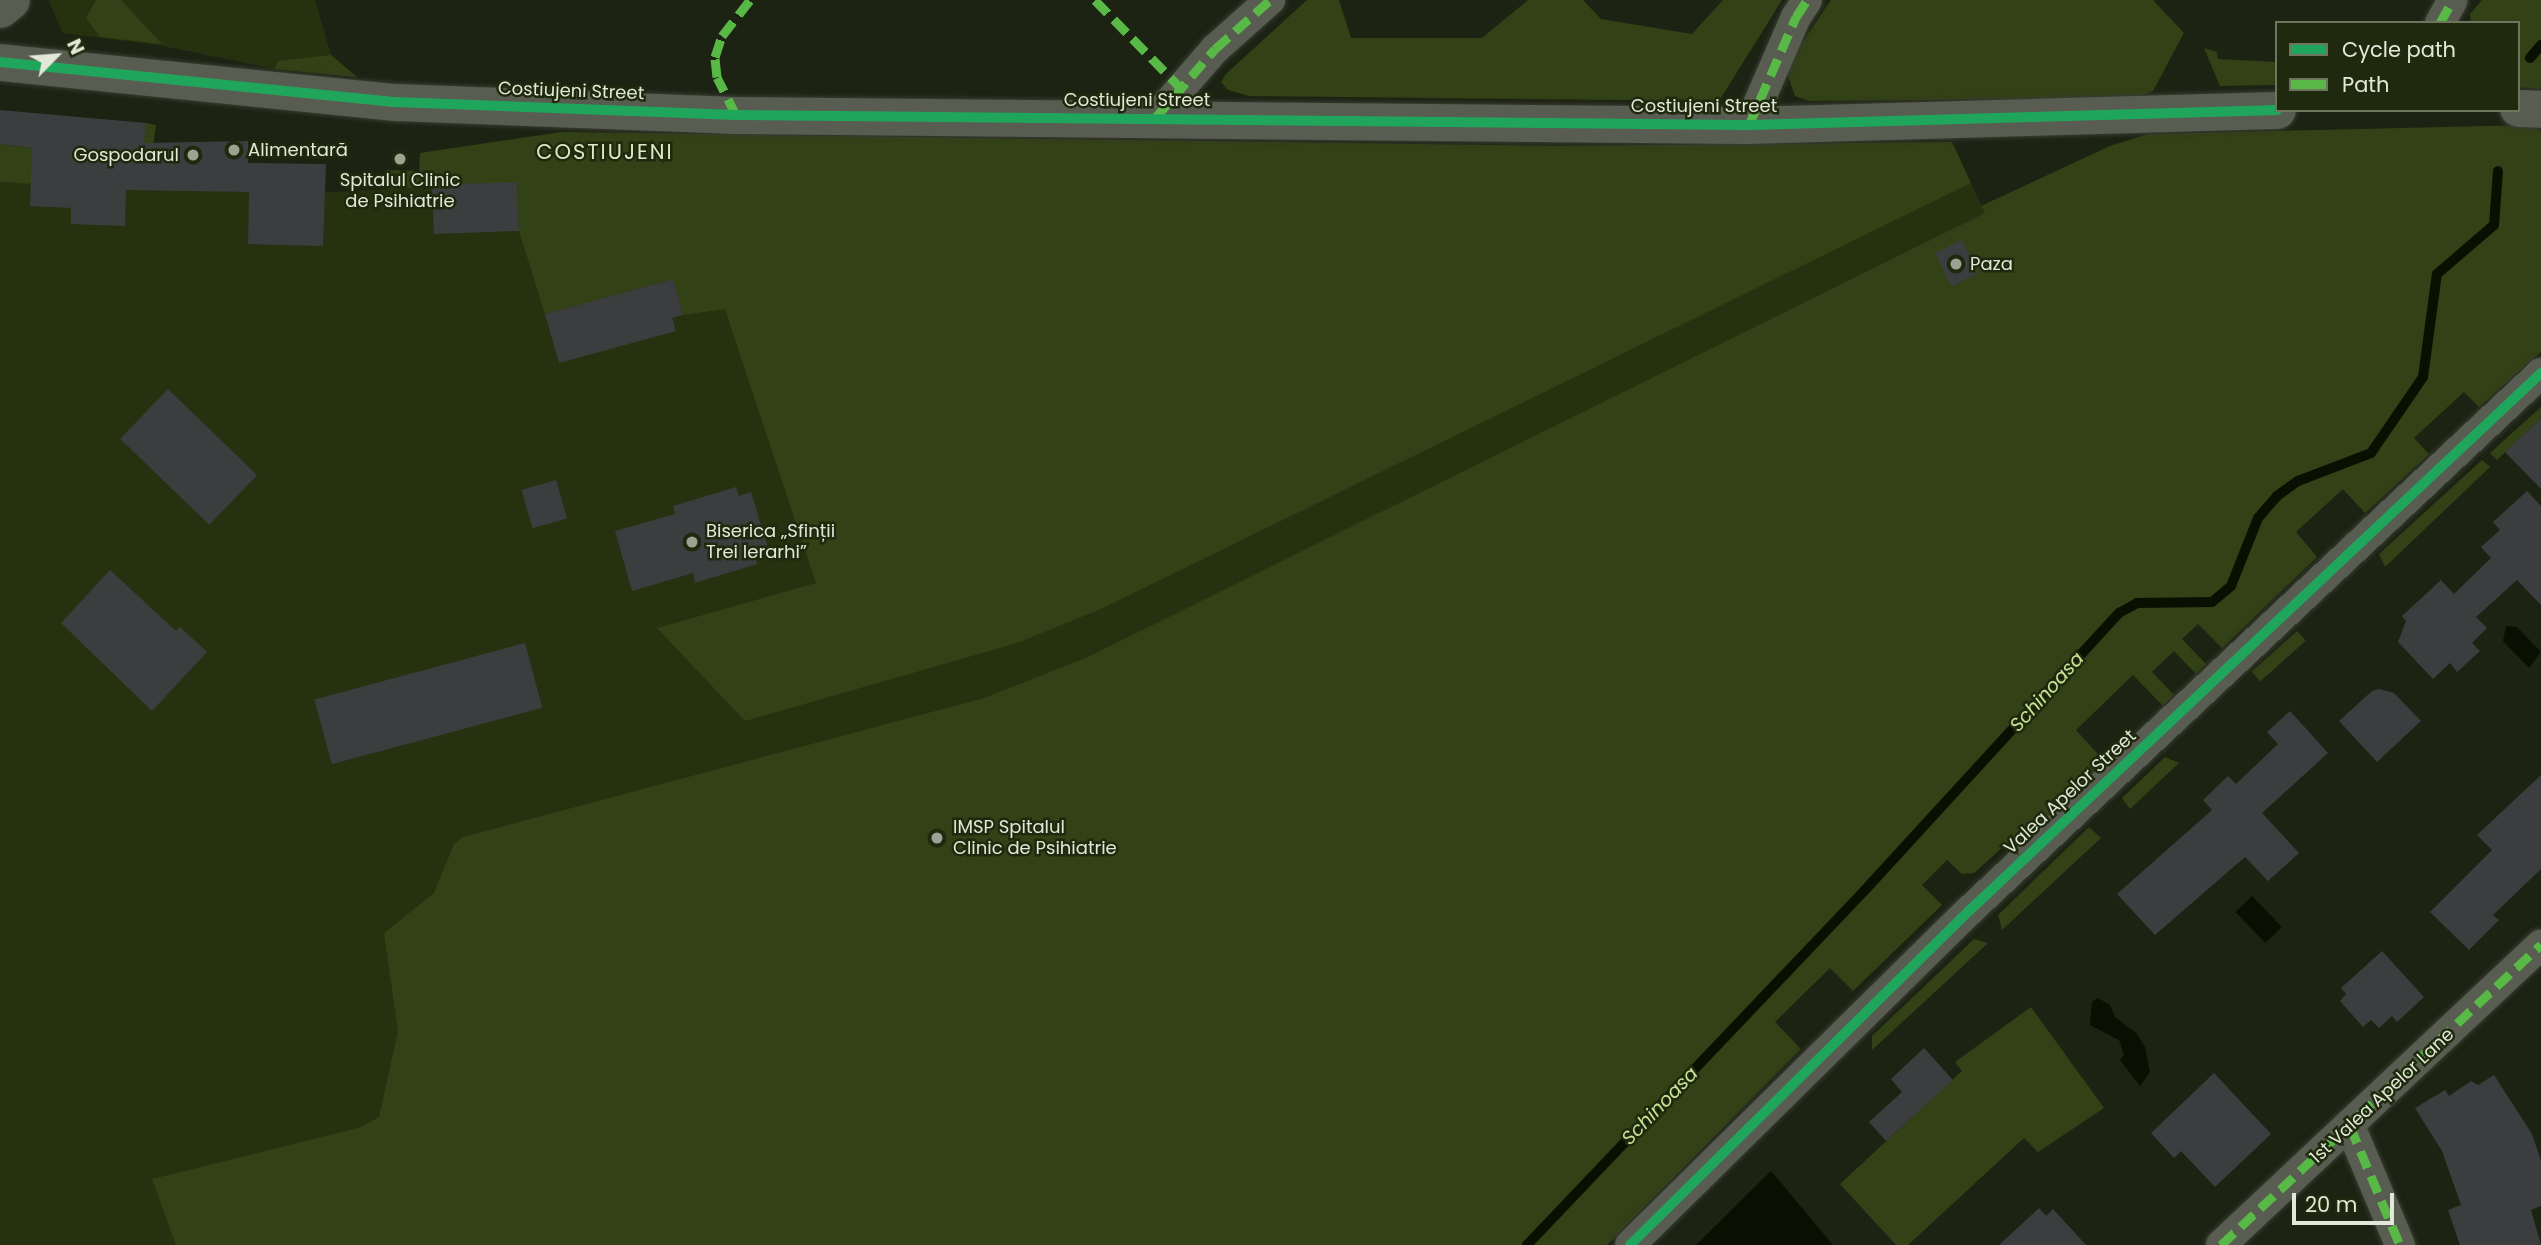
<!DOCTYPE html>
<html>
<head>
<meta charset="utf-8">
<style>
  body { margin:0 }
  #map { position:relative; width:2541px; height:1245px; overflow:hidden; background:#1d2313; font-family:Poppins,sans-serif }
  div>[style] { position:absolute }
  .built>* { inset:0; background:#263110 }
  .green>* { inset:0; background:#334116; transform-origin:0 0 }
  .water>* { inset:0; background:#091002; transform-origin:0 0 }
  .stream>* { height:10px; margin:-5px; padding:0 5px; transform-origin:5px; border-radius:5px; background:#091002 }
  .building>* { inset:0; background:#3c3d3e; transform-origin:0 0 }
  .roads { filter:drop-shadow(0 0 2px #373c31) drop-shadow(0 0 2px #373c31) }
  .minor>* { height:30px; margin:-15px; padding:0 15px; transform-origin:15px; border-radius:15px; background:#585c51 }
  .tertiary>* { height:37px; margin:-18.5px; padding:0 18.5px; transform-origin:18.5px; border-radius:18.5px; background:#585c51 }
  .quiet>* { height:9px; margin-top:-4.5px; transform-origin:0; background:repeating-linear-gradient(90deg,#58b947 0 18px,transparent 0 27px) }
  .cycleway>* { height:10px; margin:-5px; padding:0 5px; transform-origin:5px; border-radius:5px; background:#20a55d }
  .dots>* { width:19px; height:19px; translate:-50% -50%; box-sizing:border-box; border:4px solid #1f290d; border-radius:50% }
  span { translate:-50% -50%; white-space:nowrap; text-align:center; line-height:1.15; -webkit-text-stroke:5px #1f290d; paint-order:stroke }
  .street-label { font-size:18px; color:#e1e8d7 }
  .poi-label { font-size:18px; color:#e1e8d7 }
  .left { translate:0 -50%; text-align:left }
  .right { translate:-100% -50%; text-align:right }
  .water-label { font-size:19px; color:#c6e396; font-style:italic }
  .quarter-label { font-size:21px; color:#dbe9c7; letter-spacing:2px }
  .legend { position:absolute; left:2275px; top:21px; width:245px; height:91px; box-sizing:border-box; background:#1f290d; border:2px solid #6d755e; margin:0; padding:9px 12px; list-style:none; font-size:21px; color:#e1e8d7 }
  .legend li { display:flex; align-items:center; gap:14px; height:35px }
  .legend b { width:35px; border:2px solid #6d755e }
  .north { position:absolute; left:21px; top:21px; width:70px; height:70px; -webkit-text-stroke:5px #1f290d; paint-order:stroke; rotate:65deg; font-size:19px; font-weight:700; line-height:28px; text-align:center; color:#e1e8d7 }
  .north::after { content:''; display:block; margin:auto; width:24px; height:32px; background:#e1e8d7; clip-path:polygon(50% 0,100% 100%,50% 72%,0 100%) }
  .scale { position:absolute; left:2292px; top:1193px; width:102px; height:32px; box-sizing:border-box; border:4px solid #e1e8d7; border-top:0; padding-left:9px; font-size:21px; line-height:24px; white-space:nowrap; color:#e1e8d7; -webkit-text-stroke:5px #1f290d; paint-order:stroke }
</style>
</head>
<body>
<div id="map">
  <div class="built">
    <i style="clip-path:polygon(48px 0,315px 0,331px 55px,357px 77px,275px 69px,158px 45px,63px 33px)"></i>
    <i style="clip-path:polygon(1952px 144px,1985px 213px,1487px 1245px,0 1245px,0 182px,315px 193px,517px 182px)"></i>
  </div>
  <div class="green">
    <i style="clip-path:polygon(96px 0,121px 0,162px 44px,100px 37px,86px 18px)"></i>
    <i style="clip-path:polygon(1307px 0,1339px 0,1351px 38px,1482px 38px,1528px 0,1583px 0,1601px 19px,1692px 34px,1723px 0,1782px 0,1719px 101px,1249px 96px,1228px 90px,1221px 82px,1226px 74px)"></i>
    <i style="clip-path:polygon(1831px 0,2153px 0,2184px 33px,2153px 91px,2136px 98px,1809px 101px,1795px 96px,1785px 68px)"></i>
    <i style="clip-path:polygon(2482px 0,2541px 0,2541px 89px,2518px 87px,2518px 23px,2471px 23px,2470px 14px)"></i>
    <i style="clip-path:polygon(2204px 48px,2217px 52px,2218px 59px,2277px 62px,2277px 85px,2220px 86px)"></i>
    <i style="clip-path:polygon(331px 55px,357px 77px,275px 69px,278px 61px)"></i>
    <i style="clip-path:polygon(146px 123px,156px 125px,147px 190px,0 182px,0 144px,141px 162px)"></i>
    <i style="clip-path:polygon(2529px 125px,2541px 131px,2541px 352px,2479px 407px,2464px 392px,2414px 438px,2429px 454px,2365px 513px,2343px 489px,2296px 532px,2317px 557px,2222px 648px,2198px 624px,2182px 639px,2206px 664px,2196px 674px,2174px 651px,2152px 672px,2174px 695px,2163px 706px,2133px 675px,2076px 730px,2105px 762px,2022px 843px,2015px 836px,1974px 873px,1962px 874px,1947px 860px,1922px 885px,1942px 905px,1853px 991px,1830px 968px,1775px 1022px,1801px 1049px,1607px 1245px,176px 1245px,152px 1179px,359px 1128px,379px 1117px,398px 1031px,384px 933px,434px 893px,454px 844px,463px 837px,984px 698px,1088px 657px,1985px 213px,1981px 206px,2110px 146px,2148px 134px)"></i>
    <i style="clip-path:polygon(561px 132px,1558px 146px,1952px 142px,1971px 183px,1101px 609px,1017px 643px,745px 721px,657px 628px,816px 583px,725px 309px,683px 315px,673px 279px,545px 314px,519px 231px,517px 182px,387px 189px,386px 170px,419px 171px,420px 153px)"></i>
    <i style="clip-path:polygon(2541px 407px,2541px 418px,2497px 460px,2490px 453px)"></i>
    <i style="clip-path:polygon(2482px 460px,2490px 467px,2385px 567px,2379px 554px)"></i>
    <i style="left:2297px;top:631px;width:13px;height:61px;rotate:48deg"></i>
    <i style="clip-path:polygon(2165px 757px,2179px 763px,2130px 809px,2122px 798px)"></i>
    <i style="clip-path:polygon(2089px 827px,2101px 838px,2002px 930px,1998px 915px)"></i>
    <i style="clip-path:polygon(1974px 939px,1988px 943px,1872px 1050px,1872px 1036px)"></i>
    <i style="clip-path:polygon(2031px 1007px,2104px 1108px,2038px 1152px,2024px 1138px,1908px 1245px,1896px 1245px,1840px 1184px,1962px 1071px,1955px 1062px)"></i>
  </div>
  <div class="water">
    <i style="clip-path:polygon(2506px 626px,2517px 627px,2541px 652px,2529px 668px,2503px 641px)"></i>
    <i style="left:2252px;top:896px;width:43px;height:23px;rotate:46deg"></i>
    <i style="clip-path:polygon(2098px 998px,2110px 1005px,2115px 1017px,2136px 1033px,2145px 1047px,2150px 1072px,2140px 1086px,2120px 1060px,2124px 1054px,2119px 1040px,2090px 1025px,2092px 1002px)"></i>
    <i style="clip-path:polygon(1771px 1171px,1833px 1245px,1696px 1245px)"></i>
  </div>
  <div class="stream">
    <i style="left:2530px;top:58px;width:17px;rotate:-50deg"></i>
    <i style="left:1527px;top:1245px;width:490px;rotate:-46.4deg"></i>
    <i style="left:1865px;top:890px;width:376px;rotate:-47.5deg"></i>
    <i style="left:2119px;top:613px;width:21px;rotate:-29deg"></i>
    <i style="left:2137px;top:603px;width:75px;rotate:-0.8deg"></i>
    <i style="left:2212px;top:602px;width:25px;rotate:-40deg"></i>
    <i style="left:2231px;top:586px;width:73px;rotate:-68.3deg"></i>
    <i style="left:2258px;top:518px;width:29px;rotate:-49deg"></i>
    <i style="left:2277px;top:496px;width:26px;rotate:-36deg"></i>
    <i style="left:2298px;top:481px;width:78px;rotate:-21deg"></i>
    <i style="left:2371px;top:453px;width:92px;rotate:-55.6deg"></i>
    <i style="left:2423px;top:377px;width:104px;rotate:-82.3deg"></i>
    <i style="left:2437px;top:274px;width:75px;rotate:-40.7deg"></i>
    <i style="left:2494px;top:225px;width:54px;rotate:-85.8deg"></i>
  </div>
  <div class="building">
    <i style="clip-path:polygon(0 110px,146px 123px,144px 143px,248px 141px,248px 163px,326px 164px,323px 246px,248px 244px,249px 192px,126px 190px,125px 226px,71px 224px,71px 208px,30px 206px,32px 148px,0 144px)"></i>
    <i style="left:517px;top:182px;width:49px;height:85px;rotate:88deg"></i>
    <i style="left:1962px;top:240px;width:37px;height:30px;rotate:64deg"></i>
    <i style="clip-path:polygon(673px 279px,683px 315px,672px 318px,676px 331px,559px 363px,545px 314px)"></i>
    <i style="left:168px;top:389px;width:124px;height:69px;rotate:44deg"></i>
    <i style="clip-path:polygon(2541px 418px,2541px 489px,2505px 452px)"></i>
    <i style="left:556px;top:480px;width:40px;height:36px;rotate:74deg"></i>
    <i style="clip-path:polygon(736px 487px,739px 496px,751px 492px,769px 551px,755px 555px,757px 564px,695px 583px,693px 573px,632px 591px,615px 531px,675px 514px,673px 506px)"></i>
    <i style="clip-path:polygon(2527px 491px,2541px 506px,2541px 605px,2517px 580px,2476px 617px,2487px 628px,2472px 643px,2480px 651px,2457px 672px,2450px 663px,2433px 679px,2398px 642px,2406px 621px,2402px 616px,2441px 580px,2454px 594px,2491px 558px,2481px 547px,2500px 530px,2493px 522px)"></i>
    <i style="clip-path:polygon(110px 570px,176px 631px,180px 627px,207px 652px,152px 711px,61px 623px)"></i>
    <i style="left:525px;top:643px;width:67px;height:218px;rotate:75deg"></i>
    <i style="clip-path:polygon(2379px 689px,2394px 693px,2421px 721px,2377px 762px,2339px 721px,2372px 691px)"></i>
    <i style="clip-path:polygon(2290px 711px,2328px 753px,2262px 813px,2299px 853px,2268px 881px,2245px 857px,2155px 935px,2117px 894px,2212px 810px,2203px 800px,2228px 776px,2236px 784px,2278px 744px,2267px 732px)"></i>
    <i style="clip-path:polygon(2541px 775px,2541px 869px,2493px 915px,2499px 920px,2469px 950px,2430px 912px,2492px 850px,2477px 835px)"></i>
    <i style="clip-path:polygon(2382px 951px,2424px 997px,2397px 1022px,2392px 1016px,2379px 1028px,2371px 1020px,2363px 1027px,2340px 1001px,2346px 994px,2341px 988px)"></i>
    <i style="clip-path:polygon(1924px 1048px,1953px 1080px,1886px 1141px,1869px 1122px,1902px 1092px,1891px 1079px)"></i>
    <i style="clip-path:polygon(2214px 1073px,2271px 1134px,2215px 1187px,2181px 1151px,2174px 1158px,2151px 1133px)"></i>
    <i style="clip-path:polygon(2494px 1075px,2532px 1134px,2541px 1161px,2541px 1206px,2531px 1210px,2541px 1245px,2460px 1245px,2448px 1210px,2461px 1205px,2442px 1151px,2415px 1108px,2445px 1090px,2449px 1096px,2471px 1081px,2478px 1085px)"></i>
    <i style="clip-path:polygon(2039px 1208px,2046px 1216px,2053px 1209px,2086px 1245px,1999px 1245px)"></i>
  </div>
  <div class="roads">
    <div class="minor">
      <i style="left:2440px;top:23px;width:26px;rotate:-61deg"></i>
      <i style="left:1156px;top:117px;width:90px;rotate:-49.1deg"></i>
      <i style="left:1215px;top:49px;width:74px;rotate:-41.7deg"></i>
      <i style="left:1749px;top:125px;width:118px;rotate:-66.5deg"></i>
      <i style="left:1796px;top:17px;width:20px;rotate:-57deg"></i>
      <i style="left:2350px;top:1126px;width:129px;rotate:67.2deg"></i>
      <i style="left:1630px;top:1245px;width:477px;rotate:-44.6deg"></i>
      <i style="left:1970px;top:910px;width:784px;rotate:-43.24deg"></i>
      <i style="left:2221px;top:1245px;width:439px;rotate:-43.2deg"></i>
    </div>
    <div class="tertiary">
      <i style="left:0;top:9px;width:14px;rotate:-39deg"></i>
      <i style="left:0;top:62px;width:398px;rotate:5.8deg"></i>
      <i style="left:396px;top:102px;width:340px;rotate:2.2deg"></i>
      <i style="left:736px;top:115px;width:1013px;rotate:0.57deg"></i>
      <i style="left:1749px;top:125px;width:528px;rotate:-1.63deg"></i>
      <i style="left:2518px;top:108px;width:23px;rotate:2deg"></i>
    </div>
  </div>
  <div class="quiet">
    <i style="left:1095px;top:0;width:123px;rotate:45.7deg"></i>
    <i style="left:2440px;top:23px;width:26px;rotate:-61deg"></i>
    <i style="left:736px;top:115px;width:42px;rotate:-116.6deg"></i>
    <i style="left:717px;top:77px;width:20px;rotate:-96deg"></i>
    <i style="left:715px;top:57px;width:22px;rotate:-72deg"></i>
    <i style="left:722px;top:36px;width:46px;rotate:-52.1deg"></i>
    <i style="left:1156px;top:117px;width:90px;rotate:-49.1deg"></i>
    <i style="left:1215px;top:49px;width:74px;rotate:-41.7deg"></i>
    <i style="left:1749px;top:125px;width:118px;rotate:-66.5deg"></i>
    <i style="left:1796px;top:17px;width:20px;rotate:-57deg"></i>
    <i style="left:2350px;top:1126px;width:129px;rotate:67.2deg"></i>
    <i style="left:2221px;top:1245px;width:439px;rotate:-43.2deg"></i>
  </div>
  <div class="cycleway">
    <i style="left:0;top:62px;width:398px;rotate:5.8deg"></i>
    <i style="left:396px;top:102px;width:340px;rotate:2.2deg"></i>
    <i style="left:736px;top:115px;width:1013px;rotate:0.57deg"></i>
    <i style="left:1749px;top:125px;width:528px;rotate:-1.63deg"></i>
    <i style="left:1630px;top:1245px;width:477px;rotate:-44.6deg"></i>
    <i style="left:1970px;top:910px;width:784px;rotate:-43.24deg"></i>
  </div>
  <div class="dots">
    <i style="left:234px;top:150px;background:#9ca392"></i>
    <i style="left:193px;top:155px;background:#9ca392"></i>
    <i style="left:400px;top:159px;background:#9ca392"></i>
    <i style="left:1956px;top:264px;background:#9ca392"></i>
    <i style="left:692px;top:542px;background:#9ca392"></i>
    <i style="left:937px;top:838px;background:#9ca392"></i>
  </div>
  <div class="street-label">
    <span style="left:571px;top:91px;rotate:2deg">Costiujeni Street</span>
    <span style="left:1137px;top:100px">Costiujeni Street</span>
    <span style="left:1704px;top:106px">Costiujeni Street</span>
    <span style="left:2070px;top:792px;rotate:-43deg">Valea Apelor Street</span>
    <span style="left:2382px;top:1096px;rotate:-43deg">1st Valea Apelor Lane</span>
  </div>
  <div class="poi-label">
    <span class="left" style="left:248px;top:150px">Alimentară</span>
    <span class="right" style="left:179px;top:155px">Gospodarul</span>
    <span style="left:400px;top:191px">Spitalul Clinic<br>de Psihiatrie</span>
    <span class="left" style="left:1970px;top:264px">Paza</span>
    <span class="left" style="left:706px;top:542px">Biserica „Sfinții<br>Trei Ierarhi”</span>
    <span class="left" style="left:953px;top:838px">IMSP Spitalul<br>Clinic de Psihiatrie</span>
  </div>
  <div class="water-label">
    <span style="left:2047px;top:692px;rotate:-48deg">Schinoasa</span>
    <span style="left:1660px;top:1106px;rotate:-46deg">Schinoasa</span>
  </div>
  <div class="quarter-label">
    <span style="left:605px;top:152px">COSTIUJENI</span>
  </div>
  <ul class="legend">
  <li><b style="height:9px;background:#20a55d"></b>Cycle path</li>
  <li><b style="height:9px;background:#58b947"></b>Path</li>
  </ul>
  <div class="north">N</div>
  <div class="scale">20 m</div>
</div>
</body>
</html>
